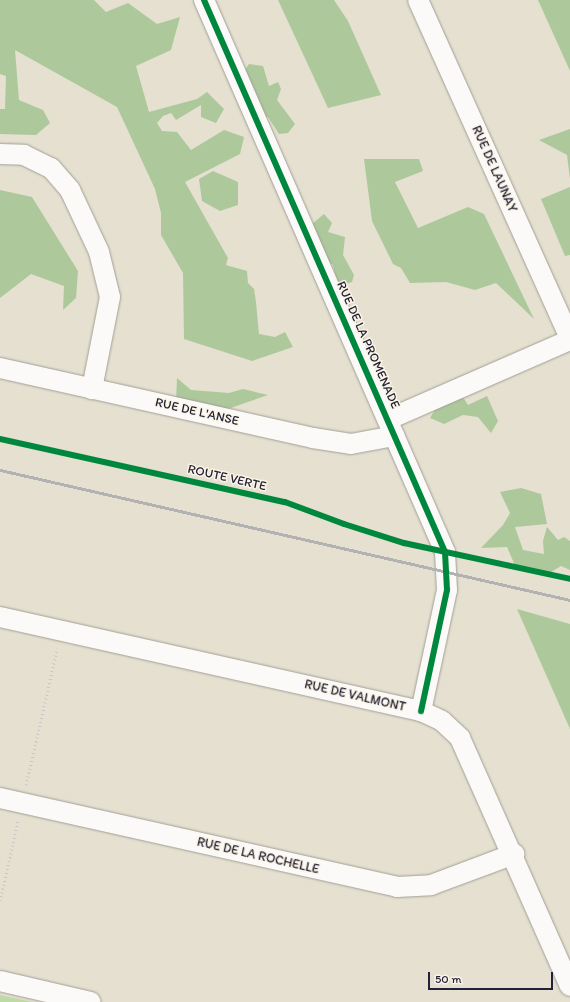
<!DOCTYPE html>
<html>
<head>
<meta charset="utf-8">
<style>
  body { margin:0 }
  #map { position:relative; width:570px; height:1002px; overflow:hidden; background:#e5e0cf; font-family:Itim,sans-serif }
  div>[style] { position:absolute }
  .green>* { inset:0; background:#bedaa7 }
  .forest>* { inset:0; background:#adc99c }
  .path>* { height:2.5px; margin-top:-1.25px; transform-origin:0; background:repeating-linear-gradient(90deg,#c8c7c5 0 1px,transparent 0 4px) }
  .roads { filter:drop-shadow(0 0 1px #a19f97) drop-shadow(0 0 1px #a19f97) }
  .minor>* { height:20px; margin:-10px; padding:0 10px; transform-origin:10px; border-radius:10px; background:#fbfaf8 }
  .rail>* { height:3px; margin:-1.5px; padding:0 1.5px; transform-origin:1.5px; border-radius:1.5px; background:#b3b2b3 }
  .cycleway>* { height:6px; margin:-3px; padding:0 3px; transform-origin:3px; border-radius:3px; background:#00873e }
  span { translate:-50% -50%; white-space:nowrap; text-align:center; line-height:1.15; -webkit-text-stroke:3px #fcf5e5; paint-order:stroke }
  .street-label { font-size:13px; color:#22223b }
  .scale { position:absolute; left:428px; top:972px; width:125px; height:18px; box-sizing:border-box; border:2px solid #22223b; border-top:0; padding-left:5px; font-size:12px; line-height:14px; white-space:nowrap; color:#22223b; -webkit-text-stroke:3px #fcf5e5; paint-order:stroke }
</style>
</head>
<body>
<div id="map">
  <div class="green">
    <i style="clip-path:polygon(0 995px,32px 1002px,0 1002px)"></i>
  </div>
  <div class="forest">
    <i style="clip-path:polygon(0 0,94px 0,106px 12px,128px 3px,157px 24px,180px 17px,171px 50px,136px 66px,149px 112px,197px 99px,207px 92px,224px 109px,216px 123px,201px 117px,201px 105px,176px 120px,171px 113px,163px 116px,157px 123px,162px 131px,177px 132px,191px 150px,224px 130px,244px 137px,240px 154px,185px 182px,228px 258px,226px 265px,247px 271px,248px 283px,254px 289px,256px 302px,259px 334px,275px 337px,285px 332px,293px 347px,252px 361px,184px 339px,183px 273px,161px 235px,161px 213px,155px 189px,117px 107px,15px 50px,19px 100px,43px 110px,50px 123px,36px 135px,0 134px,0 109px,5px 109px,6px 76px,0 74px)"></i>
    <i style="clip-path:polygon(278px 0,334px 0,348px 21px,381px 95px,328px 108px)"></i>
    <i style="clip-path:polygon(538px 0,570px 0,570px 71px)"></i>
    <i style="clip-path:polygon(249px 64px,263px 66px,269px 86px,278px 82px,281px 89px,277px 100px,295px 124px,288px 133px,279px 134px,268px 117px,246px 118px,242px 74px)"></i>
    <i style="clip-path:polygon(570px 129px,570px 179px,567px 155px,539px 140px)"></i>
    <i style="clip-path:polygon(364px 159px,419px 159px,423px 171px,395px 182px,418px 228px,468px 207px,484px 214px,534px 319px,496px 283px,475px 290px,446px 282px,410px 283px,401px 268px,393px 264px,372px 221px)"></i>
    <i style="clip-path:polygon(213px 171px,238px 182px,238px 205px,220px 211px,202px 201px,199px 179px)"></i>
    <i style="clip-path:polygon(570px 187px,570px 255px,565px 256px,541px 199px)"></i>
    <i style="clip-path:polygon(0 190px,32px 197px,78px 271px,76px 298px,63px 310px,64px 286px,31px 274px,0 298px)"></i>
    <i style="clip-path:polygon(324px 214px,332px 223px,328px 232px,345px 237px,343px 255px,354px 275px,352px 282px,338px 286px,333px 265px,317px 255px,312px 224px)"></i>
    <i style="clip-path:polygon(177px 378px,191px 390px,229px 393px,243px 389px,268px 395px,222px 411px,176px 401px)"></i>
    <i style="clip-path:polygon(461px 394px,468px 405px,487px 396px,498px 421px,491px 433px,478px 417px,463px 415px,444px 424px,430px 418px,439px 403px)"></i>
    <i style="clip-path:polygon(521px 488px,541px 494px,547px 524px,515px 527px,523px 550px,544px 554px,543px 541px,547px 527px,558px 540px,564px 537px,570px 541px,570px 570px,561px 566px,548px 574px,516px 568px,507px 547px,481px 548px,503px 525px,510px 513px,500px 492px)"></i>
    <i style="clip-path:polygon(517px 609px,570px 624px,570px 729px)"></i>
  </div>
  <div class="path">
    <i style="left:26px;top:785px;width:140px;rotate:-77.2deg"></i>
    <i style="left:0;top:901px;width:83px;rotate:-77.5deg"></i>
  </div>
  <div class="roads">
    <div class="minor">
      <i style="left:204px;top:0;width:602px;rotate:66.41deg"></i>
      <i style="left:445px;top:552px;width:38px;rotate:87deg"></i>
      <i style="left:447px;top:590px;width:124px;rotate:102.1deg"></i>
      <i style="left:418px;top:0;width:371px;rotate:65.8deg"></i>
      <i style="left:0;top:154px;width:24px;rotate:2deg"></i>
      <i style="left:24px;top:155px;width:30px;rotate:26deg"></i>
      <i style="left:51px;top:168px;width:29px;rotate:49deg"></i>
      <i style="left:70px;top:190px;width:68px;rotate:64.9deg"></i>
      <i style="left:99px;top:252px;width:46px;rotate:76.3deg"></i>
      <i style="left:110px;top:297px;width:94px;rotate:101.1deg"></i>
      <i style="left:0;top:368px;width:321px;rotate:12.6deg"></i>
      <i style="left:313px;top:438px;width:38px;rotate:9deg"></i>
      <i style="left:351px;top:444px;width:44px;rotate:-10.5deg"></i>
      <i style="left:389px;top:419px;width:197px;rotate:-23.6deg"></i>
      <i style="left:0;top:617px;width:431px;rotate:12.6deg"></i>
      <i style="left:421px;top:711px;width:23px;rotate:25deg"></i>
      <i style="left:442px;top:721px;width:25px;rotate:43deg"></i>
      <i style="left:460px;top:738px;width:271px;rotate:66.1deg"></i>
      <i style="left:0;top:798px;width:407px;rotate:12.6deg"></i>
      <i style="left:397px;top:887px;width:34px;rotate:-3deg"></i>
      <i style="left:431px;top:885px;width:89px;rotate:-20.5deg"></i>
      <i style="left:0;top:981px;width:93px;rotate:13deg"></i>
    </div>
  </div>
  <div class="rail">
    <i style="left:0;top:470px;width:585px;rotate:12.85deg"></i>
  </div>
  <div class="cycleway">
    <i style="left:204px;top:0;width:602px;rotate:66.41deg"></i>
    <i style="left:445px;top:552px;width:38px;rotate:87deg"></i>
    <i style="left:447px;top:590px;width:124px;rotate:102.1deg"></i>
    <i style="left:0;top:439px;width:292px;rotate:12.5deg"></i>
    <i style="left:285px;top:502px;width:63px;rotate:20.4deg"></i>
    <i style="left:344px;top:524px;width:63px;rotate:17.6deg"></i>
    <i style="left:404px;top:543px;width:170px;rotate:12.2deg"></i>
  </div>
  <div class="street-label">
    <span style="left:494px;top:169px;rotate:66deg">RUE DE LAUNAY</span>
    <span style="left:368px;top:345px;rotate:66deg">RUE DE LA PROMENADE</span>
    <span style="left:197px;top:412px;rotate:13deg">RUE DE L'ANSE</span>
    <span style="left:227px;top:478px;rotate:13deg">ROUTE VERTE</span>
    <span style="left:355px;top:696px;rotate:13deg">RUE DE VALMONT</span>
    <span style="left:258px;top:856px;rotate:13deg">RUE DE LA ROCHELLE</span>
  </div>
  <div class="scale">50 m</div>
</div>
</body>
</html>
